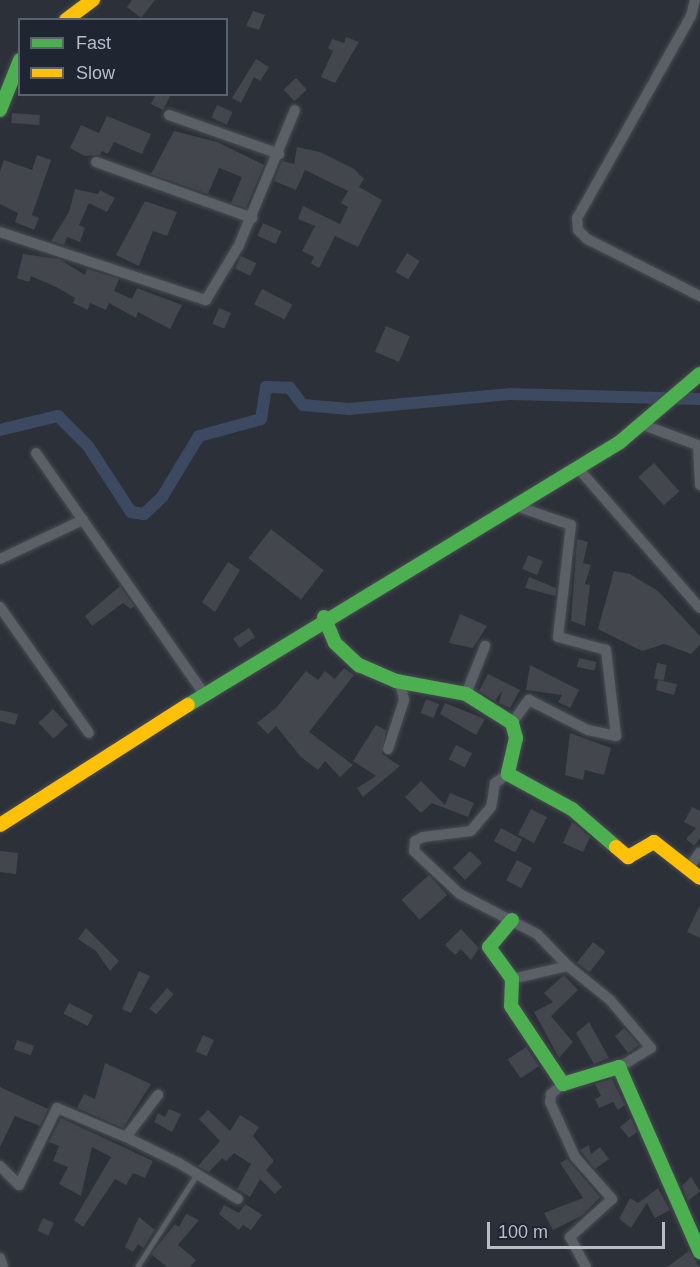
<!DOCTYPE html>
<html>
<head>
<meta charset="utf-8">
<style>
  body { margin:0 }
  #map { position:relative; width:700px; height:1267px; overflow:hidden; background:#2c3038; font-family:Helvetica,sans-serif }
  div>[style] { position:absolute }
  .canal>* { height:12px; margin:-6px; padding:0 6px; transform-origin:6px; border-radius:6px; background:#3c4960 }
  .building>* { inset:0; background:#43464c; transform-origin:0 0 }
  .roads { filter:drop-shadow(0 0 2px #484b51) drop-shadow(0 0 2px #484b51) }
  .lane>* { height:5px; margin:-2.5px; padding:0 2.5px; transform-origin:2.5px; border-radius:2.5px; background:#5b5f66 }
  .street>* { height:10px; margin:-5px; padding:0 5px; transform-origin:5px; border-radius:5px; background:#5b5f66 }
  .fast>* { height:14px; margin:-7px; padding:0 7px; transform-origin:7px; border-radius:7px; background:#4caf50 }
  .slow>* { height:14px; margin:-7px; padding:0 7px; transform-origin:7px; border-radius:7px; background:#ffc107 }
  span { translate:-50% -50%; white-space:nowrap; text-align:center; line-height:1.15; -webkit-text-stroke:5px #1f2632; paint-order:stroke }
  .legend { position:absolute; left:18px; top:18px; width:210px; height:78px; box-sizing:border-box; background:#1f2632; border:2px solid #5b626e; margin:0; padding:8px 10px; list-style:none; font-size:18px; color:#b6bcc8 }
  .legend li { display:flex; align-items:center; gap:12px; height:30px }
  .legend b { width:30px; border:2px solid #5b626e }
  .scale { position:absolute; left:487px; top:1222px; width:178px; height:27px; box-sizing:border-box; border:3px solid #b6bcc8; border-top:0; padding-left:8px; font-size:18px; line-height:21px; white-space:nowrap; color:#b6bcc8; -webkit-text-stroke:4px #1f2632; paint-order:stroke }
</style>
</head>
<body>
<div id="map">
  <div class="canal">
    <i style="left:0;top:430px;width:60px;rotate:-13.6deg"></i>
    <i style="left:58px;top:416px;width:42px;rotate:45deg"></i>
    <i style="left:88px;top:446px;width:79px;rotate:56.9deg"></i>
    <i style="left:131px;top:512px;width:13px;rotate:9deg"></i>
    <i style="left:144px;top:514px;width:25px;rotate:-43deg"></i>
    <i style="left:162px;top:497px;width:71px;rotate:-58.8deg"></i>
    <i style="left:199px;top:436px;width:64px;rotate:-15.3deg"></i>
    <i style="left:261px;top:419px;width:32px;rotate:-81deg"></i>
    <i style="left:266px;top:387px;width:24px;rotate:2deg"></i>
    <i style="left:290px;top:388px;width:21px;rotate:53deg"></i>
    <i style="left:303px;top:405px;width:46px;rotate:5deg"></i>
    <i style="left:349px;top:409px;width:162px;rotate:-5.3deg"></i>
    <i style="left:510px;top:394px;width:190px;rotate:1.5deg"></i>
  </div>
  <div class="building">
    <i style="clip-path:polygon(132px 0,155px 0,141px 18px,127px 7px)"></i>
    <i style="clip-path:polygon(253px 11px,265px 15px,259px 30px,246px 26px)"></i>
    <i style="clip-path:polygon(346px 37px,359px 42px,335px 83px,321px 77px,333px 51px,328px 48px,332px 39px,344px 43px)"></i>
    <i style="clip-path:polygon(256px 59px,269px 67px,260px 81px,254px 77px,241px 103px,232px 98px)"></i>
    <i style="left:296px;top:78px;width:16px;height:17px;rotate:47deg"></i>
    <i style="clip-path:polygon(156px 94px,171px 94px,163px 110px,151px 104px)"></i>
    <i style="left:217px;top:105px;width:17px;height:14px;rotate:24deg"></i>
    <i style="left:12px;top:113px;width:28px;height:10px;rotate:4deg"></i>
    <i style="clip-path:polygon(107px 116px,151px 134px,142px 154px,114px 142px,108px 154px,102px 151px,100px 155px,85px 156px,70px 148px,81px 125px,99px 133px)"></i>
    <i style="clip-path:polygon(174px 131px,217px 142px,264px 165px,246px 208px,231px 203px,242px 177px,219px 168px,208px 194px,151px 174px)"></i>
    <i style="clip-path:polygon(297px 147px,320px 152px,354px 169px,364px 179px,359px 187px,382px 200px,358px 247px,335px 236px,319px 268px,311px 263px,314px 257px,302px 251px,315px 226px,298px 219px,303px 206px,340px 224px,348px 207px,341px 203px,348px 191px,305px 170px,296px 190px,274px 181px,282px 161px,294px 164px)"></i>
    <i style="clip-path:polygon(37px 155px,51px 160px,32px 215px,39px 218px,34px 230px,15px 222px,18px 213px,0 204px,0 172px,4px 160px,32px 170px)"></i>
    <i style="clip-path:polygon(75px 189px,98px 194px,100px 190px,115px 198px,107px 212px,89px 203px,79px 225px,85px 228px,80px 242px,67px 237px,64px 245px,51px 241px,69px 212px)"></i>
    <i style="clip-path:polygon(145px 201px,177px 212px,167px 236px,153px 231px,139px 266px,116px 255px)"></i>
    <i style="left:263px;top:223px;width:20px;height:14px;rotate:24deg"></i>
    <i style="left:407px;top:253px;width:15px;height:22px;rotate:32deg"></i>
    <i style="clip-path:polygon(23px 254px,59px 259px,85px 275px,87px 269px,119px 279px,114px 291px,132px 299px,137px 288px,182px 305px,170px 329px,138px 312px,136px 318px,109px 303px,106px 310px,90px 303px,88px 310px,73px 303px,75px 298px,56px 287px,31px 276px,29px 282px,17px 278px)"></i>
    <i style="left:241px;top:256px;width:17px;height:14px;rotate:25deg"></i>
    <i style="left:262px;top:289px;width:34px;height:17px;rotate:27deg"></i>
    <i style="left:219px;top:308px;width:13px;height:17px;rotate:23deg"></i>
    <i style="left:386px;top:326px;width:26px;height:28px;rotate:23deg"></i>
    <i style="left:654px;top:463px;width:38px;height:21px;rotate:48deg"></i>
    <i style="left:271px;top:529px;width:67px;height:37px;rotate:38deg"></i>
    <i style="clip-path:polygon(577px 539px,588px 542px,583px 563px,591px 565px,585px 584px,590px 585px,585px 626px,571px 621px)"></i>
    <i style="left:528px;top:555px;width:16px;height:15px;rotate:22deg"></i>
    <i style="clip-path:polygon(228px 562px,240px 570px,215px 612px,202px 602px)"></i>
    <i style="clip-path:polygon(614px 571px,630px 574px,658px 591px,700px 636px,700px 645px,691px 654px,664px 644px,642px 651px,598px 629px)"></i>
    <i style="clip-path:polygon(529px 577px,556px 588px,555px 596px,525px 588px)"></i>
    <i style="clip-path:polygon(120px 586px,134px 606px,131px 609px,123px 603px,92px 626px,85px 616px)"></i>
    <i style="clip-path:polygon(460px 614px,487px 626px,473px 648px,449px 643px)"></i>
    <i style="left:249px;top:628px;width:11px;height:19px;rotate:56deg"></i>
    <i style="left:579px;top:658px;width:18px;height:9px;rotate:13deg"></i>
    <i style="left:657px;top:663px;width:10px;height:16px;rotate:11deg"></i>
    <i style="clip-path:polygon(530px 665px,579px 690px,570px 708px,558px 702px,562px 695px,526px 690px)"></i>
    <i style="clip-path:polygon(344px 668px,354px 675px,309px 732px,353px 765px,340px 777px,325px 761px,318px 770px,301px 757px,276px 726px,268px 734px,257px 723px,277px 707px,306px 671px,318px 680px,325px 671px,335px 679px)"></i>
    <i style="clip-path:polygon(488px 674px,520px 690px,510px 708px,499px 703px,502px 691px,495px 701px,479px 691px)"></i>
    <i style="clip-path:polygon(658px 680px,677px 684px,674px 695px,656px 690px)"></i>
    <i style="left:426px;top:699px;width:14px;height:15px;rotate:21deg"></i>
    <i style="clip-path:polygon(445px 703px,485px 719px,476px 735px,440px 714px)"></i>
    <i style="left:53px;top:709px;width:22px;height:20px;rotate:47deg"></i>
    <i style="clip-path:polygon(0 710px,18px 714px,15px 725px,0 721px)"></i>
    <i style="clip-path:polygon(376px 725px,386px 730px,382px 754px,400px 766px,363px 797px,357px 788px,376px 776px,353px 761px)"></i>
    <i style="clip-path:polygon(570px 733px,611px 748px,604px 775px,585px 770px,583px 780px,565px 775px)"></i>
    <i style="left:456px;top:745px;width:18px;height:16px;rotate:27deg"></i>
    <i style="clip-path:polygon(421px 781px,445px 805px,450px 793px,474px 803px,468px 817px,432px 803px,421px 813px,405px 797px)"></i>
    <i style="clip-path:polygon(692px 807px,700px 811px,700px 838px,694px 846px,686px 839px,696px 828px,684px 822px)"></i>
    <i style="left:531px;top:809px;width:18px;height:29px;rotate:27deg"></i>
    <i style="clip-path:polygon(572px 822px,590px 837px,583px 852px,563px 843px)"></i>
    <i style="left:501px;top:828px;width:24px;height:15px;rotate:28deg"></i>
    <i style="clip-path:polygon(0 851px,18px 853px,16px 874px,0 872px)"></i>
    <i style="left:470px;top:851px;width:17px;height:24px;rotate:45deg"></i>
    <i style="left:517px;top:860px;width:17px;height:23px;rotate:28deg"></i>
    <i style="left:429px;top:875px;width:27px;height:37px;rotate:48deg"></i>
    <i style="clip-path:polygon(700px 905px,700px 938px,687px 932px)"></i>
    <i style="clip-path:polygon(86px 928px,119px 961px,110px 971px,96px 951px,78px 939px)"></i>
    <i style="clip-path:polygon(461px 929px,479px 948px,471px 960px,461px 949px,455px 955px,445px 945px)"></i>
    <i style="left:593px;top:942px;width:16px;height:26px;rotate:38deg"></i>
    <i style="clip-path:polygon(139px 971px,150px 976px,131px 1013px,122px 1009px)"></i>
    <i style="clip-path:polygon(564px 975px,578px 990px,551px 1016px,573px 1042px,559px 1058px,534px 1012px,553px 1002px,544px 993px)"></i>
    <i style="left:167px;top:988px;width:9px;height:27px;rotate:41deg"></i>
    <i style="left:69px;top:1003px;width:27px;height:12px;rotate:27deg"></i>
    <i style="clip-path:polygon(589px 1022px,609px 1058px,594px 1064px,576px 1033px)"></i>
    <i style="clip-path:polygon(624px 1028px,639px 1045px,628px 1053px,615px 1036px)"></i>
    <i style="left:203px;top:1035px;width:12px;height:18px;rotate:24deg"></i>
    <i style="left:17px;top:1040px;width:18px;height:10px;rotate:19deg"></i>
    <i style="left:526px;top:1047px;width:23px;height:22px;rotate:56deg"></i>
    <i style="clip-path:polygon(105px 1063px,151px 1084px,123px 1128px,77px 1108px,84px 1094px,95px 1099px)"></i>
    <i style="clip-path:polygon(612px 1079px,625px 1105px,618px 1110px,613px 1102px,599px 1108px,595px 1099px,601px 1096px,595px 1084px)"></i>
    <i style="clip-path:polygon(0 1087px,48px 1109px,40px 1126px,15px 1116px,0 1147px)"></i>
    <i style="clip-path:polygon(169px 1109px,181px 1114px,172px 1132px,154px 1122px,158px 1113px,165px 1117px)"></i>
    <i style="clip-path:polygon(208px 1110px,230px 1131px,240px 1115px,259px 1127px,253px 1136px,274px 1161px,266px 1170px,282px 1187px,275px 1194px,260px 1179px,250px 1197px,237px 1189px,251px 1164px,234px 1153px,226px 1161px,222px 1158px,209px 1172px,198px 1166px,220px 1141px,199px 1119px)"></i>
    <i style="clip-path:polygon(61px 1118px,153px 1161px,145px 1178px,133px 1173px,126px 1185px,115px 1179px,83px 1227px,74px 1220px,111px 1157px,92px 1147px,81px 1196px,59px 1184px,68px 1167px,53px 1161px,59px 1146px,49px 1142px)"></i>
    <i style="clip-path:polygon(631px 1118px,637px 1132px,629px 1138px,620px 1127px)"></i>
    <i style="clip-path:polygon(589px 1145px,591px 1154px,600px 1147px,609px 1159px,595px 1169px,580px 1150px)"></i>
    <i style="clip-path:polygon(567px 1159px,600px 1197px,583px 1215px,553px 1230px,544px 1213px,583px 1198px,560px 1163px)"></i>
    <i style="clip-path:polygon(691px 1177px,700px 1191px,688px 1201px,682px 1186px)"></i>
    <i style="clip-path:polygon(658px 1188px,670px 1210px,655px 1218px,647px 1203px,631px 1228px,619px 1219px,630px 1198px,638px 1203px)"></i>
    <i style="clip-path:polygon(245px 1204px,262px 1215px,251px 1230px,243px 1225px,239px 1230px,219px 1214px,224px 1205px,239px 1213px)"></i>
    <i style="clip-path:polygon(186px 1214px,199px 1220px,178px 1245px,196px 1260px,190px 1267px,167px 1267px,151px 1254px,175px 1224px,179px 1227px)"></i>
    <i style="clip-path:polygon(139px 1217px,155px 1230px,143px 1248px,138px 1244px,133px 1252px,125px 1247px)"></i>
    <i style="left:43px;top:1218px;width:12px;height:14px;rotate:24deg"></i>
    <i style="clip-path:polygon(689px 1251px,700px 1267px,667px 1267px)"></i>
  </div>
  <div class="roads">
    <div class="lane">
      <i style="left:137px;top:1267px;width:111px;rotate:-57.2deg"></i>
    </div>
    <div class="street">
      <i style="left:695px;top:0;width:16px;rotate:104deg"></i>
      <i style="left:691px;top:16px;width:232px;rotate:119.4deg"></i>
      <i style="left:577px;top:218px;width:12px;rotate:85deg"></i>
      <i style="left:578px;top:230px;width:13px;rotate:45deg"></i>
      <i style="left:587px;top:239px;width:127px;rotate:26.8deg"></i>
      <i style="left:169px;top:115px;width:117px;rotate:19.5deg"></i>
      <i style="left:96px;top:162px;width:166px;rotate:19.7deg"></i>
      <i style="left:0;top:232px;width:217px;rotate:18.3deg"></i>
      <i style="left:206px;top:300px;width:64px;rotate:-59deg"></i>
      <i style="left:239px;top:245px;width:146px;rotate:-67.5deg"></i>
      <i style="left:641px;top:424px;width:63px;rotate:20.4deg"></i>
      <i style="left:698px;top:446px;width:39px;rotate:87deg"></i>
      <i style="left:36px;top:453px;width:295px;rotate:55.1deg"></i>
      <i style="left:577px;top:467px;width:187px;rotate:48.9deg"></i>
      <i style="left:0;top:559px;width:92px;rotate:-25.2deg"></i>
      <i style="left:0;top:607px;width:154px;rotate:54.8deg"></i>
      <i style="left:466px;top:694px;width:52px;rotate:-68.4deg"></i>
      <i style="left:512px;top:723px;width:29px;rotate:-54deg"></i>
      <i style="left:529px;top:700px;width:66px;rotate:27deg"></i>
      <i style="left:588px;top:730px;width:29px;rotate:12deg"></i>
      <i style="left:616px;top:736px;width:87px;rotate:-96.6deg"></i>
      <i style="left:606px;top:650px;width:50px;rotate:-164.8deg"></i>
      <i style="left:558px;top:637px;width:113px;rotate:-83.4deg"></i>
      <i style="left:571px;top:525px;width:61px;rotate:-161deg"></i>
      <i style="left:388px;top:749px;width:52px;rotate:-71.9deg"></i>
      <i style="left:404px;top:700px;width:18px;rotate:-103deg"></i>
      <i style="left:508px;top:774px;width:16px;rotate:145deg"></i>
      <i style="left:495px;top:783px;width:24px;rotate:99deg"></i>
      <i style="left:491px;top:807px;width:31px;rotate:130deg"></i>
      <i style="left:471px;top:831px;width:48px;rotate:172.9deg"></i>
      <i style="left:423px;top:837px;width:9px;rotate:153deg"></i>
      <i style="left:415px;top:841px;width:10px;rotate:96deg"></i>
      <i style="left:414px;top:851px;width:63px;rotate:43.1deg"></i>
      <i style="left:460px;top:894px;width:87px;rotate:27.5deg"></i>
      <i style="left:537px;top:934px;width:45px;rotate:45.9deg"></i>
      <i style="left:568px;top:966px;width:57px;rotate:166.9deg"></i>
      <i style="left:689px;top:868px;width:19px;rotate:-55deg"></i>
      <i style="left:568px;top:966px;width:54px;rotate:39deg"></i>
      <i style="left:610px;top:1000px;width:63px;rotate:49.5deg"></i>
      <i style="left:651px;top:1048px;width:37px;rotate:149deg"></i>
      <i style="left:563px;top:1084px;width:16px;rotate:140deg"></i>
      <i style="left:551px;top:1094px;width:8px;rotate:97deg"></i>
      <i style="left:550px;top:1102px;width:60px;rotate:65.6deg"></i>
      <i style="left:575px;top:1157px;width:56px;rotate:48.6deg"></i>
      <i style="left:612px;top:1199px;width:57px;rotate:137.9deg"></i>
      <i style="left:570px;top:1237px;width:34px;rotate:62deg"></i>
      <i style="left:126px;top:1137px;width:59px;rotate:26.1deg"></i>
      <i style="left:179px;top:1163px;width:69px;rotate:31.4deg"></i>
      <i style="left:0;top:1166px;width:27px;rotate:45deg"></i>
      <i style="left:19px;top:1185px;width:86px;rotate:-63.7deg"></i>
      <i style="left:57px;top:1108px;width:75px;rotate:22.8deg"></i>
      <i style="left:126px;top:1137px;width:53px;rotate:-52.7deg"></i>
      <i style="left:0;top:1258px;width:9px;rotate:72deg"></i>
    </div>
    <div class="fast">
      <i style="left:0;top:110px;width:54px;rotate:-68.2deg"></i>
      <i style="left:324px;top:617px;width:28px;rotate:67deg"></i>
      <i style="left:335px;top:643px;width:33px;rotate:43deg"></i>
      <i style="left:359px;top:665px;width:40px;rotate:23.4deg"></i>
      <i style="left:396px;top:681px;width:71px;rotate:10.5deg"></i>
      <i style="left:466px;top:694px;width:54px;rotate:32.2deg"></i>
      <i style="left:512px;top:723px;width:16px;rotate:75deg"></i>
      <i style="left:516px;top:738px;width:37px;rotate:103deg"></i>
      <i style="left:508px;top:774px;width:73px;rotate:28.7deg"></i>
      <i style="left:572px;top:809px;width:58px;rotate:40.8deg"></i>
      <i style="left:188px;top:705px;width:506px;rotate:-31.33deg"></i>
      <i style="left:620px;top:442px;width:105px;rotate:-40.4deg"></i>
      <i style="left:512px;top:920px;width:35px;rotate:130deg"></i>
      <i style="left:489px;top:947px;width:39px;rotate:54deg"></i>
      <i style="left:512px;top:979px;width:27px;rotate:92deg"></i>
      <i style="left:511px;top:1006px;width:94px;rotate:56.3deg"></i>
      <i style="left:563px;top:1084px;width:59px;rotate:-16.9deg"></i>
      <i style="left:619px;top:1067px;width:202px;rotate:66.4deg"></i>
    </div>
    <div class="slow">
      <i style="left:66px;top:20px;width:34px;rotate:-37deg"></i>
      <i style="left:0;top:825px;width:223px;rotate:-32.6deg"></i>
      <i style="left:616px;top:847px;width:16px;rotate:40deg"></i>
      <i style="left:628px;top:857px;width:30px;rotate:-30deg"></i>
      <i style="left:654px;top:842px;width:58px;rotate:38deg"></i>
    </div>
  </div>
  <ul class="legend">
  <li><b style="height:8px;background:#4caf50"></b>Fast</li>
  <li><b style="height:8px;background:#ffc107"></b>Slow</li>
  </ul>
  <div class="scale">100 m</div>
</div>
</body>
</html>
